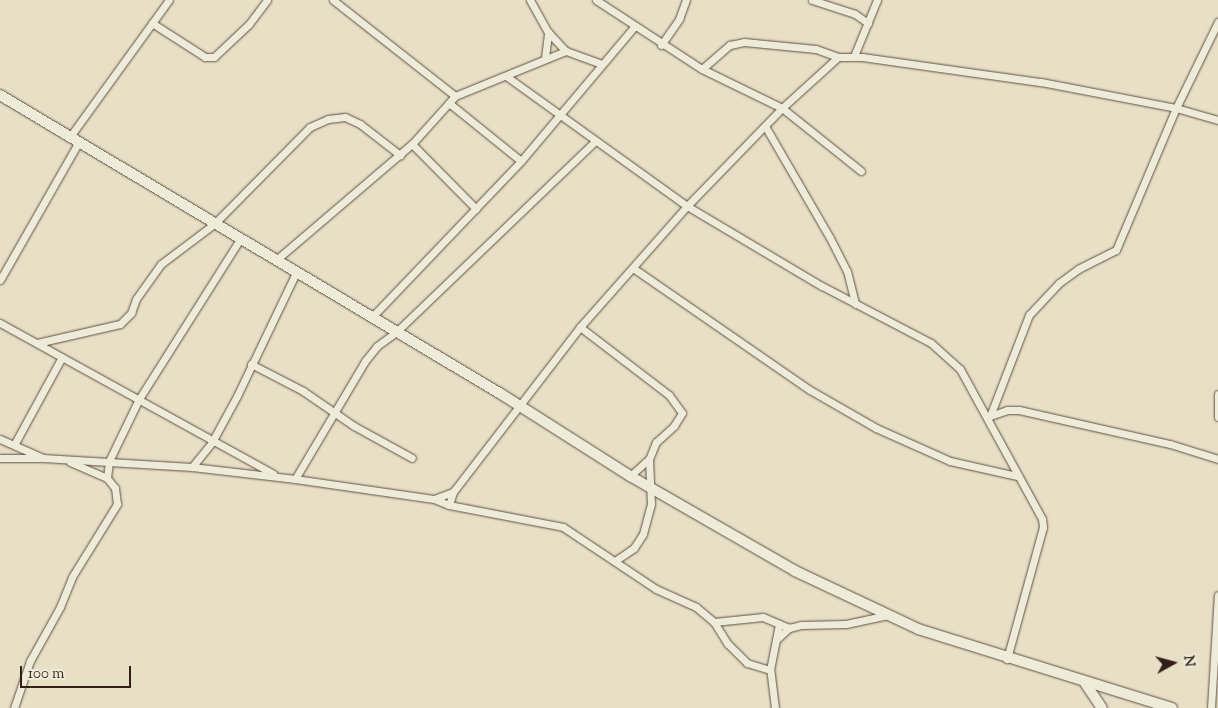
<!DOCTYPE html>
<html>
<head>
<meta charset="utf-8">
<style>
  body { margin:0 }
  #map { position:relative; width:1218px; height:708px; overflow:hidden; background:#e7e0c6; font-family:"Sorts Mill Goudy",serif }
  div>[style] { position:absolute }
  .roads { filter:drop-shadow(0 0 1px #5f4f42) drop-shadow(0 0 1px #5f4f42) }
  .street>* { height:7px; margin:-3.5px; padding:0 3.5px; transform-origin:3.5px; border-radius:3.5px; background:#efebda }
  .secondary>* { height:10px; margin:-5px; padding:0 5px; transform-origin:5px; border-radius:5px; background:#efebda }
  span { translate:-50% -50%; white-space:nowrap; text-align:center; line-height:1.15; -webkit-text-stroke:5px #efebda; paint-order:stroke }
  .north { position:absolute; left:1148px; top:638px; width:50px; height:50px; -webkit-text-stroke:4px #efebda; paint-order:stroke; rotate:83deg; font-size:14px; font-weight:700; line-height:20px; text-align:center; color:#321f16 }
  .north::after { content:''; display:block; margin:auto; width:18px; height:22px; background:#321f16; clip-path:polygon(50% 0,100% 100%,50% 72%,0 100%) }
  .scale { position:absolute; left:20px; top:666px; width:111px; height:22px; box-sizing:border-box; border:2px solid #321f16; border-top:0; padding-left:6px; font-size:15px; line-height:18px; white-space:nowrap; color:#321f16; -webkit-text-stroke:4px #efebda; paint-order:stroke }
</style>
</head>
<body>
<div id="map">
  <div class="roads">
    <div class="street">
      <i style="left:333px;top:0;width:155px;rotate:38.2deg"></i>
      <i style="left:530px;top:0;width:37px;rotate:61deg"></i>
      <i style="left:548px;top:32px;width:26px;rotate:47deg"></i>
      <i style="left:596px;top:0;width:126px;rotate:33.1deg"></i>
      <i style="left:702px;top:69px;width:89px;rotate:26deg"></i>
      <i style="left:782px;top:108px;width:101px;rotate:38.6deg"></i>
      <i style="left:812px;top:0;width:45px;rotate:18deg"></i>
      <i style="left:855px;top:14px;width:16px;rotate:35deg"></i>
      <i style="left:152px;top:23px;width:63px;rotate:32.7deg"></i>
      <i style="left:205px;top:57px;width:9px"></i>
      <i style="left:214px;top:57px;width:48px;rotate:-43.3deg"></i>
      <i style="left:249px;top:24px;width:30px;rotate:-53deg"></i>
      <i style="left:661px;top:45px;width:32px;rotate:-55deg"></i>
      <i style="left:679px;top:19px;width:20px;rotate:-70deg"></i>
      <i style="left:854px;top:56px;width:61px;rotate:-67.7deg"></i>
      <i style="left:545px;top:58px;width:26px;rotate:-83deg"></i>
      <i style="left:702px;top:69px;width:37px;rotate:-41deg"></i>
      <i style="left:730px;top:45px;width:14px;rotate:-12deg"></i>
      <i style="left:744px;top:42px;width:72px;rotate:5.6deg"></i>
      <i style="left:816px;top:49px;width:23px;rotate:20deg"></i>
      <i style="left:506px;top:76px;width:223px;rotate:35.7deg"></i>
      <i style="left:687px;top:206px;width:157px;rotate:30.7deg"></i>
      <i style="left:822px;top:286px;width:123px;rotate:27.6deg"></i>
      <i style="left:931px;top:343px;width:39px;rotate:42deg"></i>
      <i style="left:960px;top:369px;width:171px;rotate:61.3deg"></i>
      <i style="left:1042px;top:519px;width:8px;rotate:83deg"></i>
      <i style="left:1043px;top:527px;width:137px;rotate:105.3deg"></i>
      <i style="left:449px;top:103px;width:92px;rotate:38.9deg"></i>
      <i style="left:765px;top:126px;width:129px;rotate:59.9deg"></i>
      <i style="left:830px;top:238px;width:37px;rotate:63deg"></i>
      <i style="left:847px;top:271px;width:34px;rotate:76deg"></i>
      <i style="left:69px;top:138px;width:170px;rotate:-54.1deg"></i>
      <i style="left:412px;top:144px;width:91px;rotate:45.4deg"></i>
      <i style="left:276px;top:260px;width:179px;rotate:-40.5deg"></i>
      <i style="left:412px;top:144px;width:64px;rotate:-48.1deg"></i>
      <i style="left:455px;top:96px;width:120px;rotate:-22.1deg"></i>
      <i style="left:566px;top:51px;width:37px;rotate:20deg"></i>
      <i style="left:633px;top:268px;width:215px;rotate:34.6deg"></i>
      <i style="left:810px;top:390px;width:76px;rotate:29.9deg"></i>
      <i style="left:876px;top:428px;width:81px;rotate:24deg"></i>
      <i style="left:950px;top:461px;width:69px;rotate:12.6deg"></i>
      <i style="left:0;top:280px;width:158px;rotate:-60.3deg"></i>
      <i style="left:371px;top:318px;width:217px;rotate:-46.3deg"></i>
      <i style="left:521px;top:161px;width:175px;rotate:-49.9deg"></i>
      <i style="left:0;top:323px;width:312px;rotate:28.9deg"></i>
      <i style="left:580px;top:327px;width:112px;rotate:37.4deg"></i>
      <i style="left:669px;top:395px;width:22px;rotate:54deg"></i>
      <i style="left:682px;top:413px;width:15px;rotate:122deg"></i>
      <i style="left:674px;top:426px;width:24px;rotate:138deg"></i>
      <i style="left:656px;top:442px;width:18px;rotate:112deg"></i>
      <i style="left:649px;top:459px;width:45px;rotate:87.5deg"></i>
      <i style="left:651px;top:504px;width:31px;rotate:105deg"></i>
      <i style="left:643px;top:534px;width:17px;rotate:123deg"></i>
      <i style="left:634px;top:548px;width:22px;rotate:146deg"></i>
      <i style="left:37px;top:343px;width:85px;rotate:-12.9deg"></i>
      <i style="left:120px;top:324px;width:16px;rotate:-45deg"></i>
      <i style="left:131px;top:313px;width:15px;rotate:-70deg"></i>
      <i style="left:136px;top:299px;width:43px;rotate:-54.5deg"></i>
      <i style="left:161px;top:264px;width:66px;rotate:-37deg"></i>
      <i style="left:214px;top:224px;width:136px;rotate:-45.3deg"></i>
      <i style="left:310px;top:127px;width:20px;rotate:-24deg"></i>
      <i style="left:328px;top:119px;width:17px;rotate:-7deg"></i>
      <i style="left:345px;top:117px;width:17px;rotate:25deg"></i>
      <i style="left:360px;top:124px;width:51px;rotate:37.8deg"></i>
      <i style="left:251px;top:364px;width:59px;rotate:27.4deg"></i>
      <i style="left:303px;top:391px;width:62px;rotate:34.5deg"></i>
      <i style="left:354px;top:426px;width:66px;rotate:28.9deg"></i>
      <i style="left:1218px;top:394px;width:23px;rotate:90deg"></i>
      <i style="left:990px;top:416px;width:108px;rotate:-68.9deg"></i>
      <i style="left:1029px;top:315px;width:44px;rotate:-46.8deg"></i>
      <i style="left:1059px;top:283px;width:24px;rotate:-36deg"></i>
      <i style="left:1078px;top:269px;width:42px;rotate:-26.6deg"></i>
      <i style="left:1116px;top:250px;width:154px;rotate:-67.1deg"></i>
      <i style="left:1176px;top:108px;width:96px;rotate:-64deg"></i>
      <i style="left:990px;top:416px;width:18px;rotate:-19deg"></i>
      <i style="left:1007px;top:410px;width:12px"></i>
      <i style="left:1019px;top:410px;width:155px;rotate:12.7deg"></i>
      <i style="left:1170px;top:444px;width:50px;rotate:17.4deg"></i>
      <i style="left:0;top:439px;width:47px;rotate:23.8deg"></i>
      <i style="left:43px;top:458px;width:149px;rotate:3.5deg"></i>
      <i style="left:192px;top:467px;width:104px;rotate:6.6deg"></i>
      <i style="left:295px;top:479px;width:137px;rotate:-59.3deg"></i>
      <i style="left:365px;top:361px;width:19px;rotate:-51deg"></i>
      <i style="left:377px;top:346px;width:24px;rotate:-36deg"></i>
      <i style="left:396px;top:332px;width:274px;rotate:-43.8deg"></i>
      <i style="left:14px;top:445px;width:100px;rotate:-61.4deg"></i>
      <i style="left:0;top:458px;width:40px"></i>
      <i style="left:192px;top:467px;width:32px;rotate:-51deg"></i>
      <i style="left:212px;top:442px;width:52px;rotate:-61.5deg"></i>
      <i style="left:237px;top:396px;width:136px;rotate:-64.4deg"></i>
      <i style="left:630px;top:476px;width:25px;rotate:-42deg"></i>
      <i style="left:107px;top:478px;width:17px;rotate:-83deg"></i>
      <i style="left:109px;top:461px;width:69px;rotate:-64.2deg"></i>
      <i style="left:139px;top:399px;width:189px;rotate:-57.7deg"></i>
      <i style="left:295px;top:479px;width:140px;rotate:8.2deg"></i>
      <i style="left:434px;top:499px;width:16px;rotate:22deg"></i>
      <i style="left:449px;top:505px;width:116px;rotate:10.9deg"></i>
      <i style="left:563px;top:527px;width:112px;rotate:33.7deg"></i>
      <i style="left:656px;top:589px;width:44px;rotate:24.2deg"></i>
      <i style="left:696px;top:607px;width:23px;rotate:40deg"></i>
      <i style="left:714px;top:622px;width:26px;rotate:58deg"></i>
      <i style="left:728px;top:644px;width:27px;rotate:45deg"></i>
      <i style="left:747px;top:663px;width:24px;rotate:17deg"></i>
      <i style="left:434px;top:499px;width:20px;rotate:-20deg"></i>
      <i style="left:449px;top:505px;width:14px;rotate:-73deg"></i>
      <i style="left:453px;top:492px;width:208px;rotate:-52.4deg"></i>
      <i style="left:580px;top:327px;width:162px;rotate:-48.5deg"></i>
      <i style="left:687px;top:206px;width:136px;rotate:-45.9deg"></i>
      <i style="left:782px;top:108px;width:76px;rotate:-42.3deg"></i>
      <i style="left:838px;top:57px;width:24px"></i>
      <i style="left:862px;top:57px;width:181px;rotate:8deg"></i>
      <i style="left:1041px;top:82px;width:137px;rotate:10.9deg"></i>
      <i style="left:1176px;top:108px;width:44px;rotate:15.9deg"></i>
      <i style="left:714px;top:622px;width:49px;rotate:-5.8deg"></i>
      <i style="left:763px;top:617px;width:28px;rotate:23deg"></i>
      <i style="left:776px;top:640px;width:18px;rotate:-43deg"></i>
      <i style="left:789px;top:628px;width:12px;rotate:-14deg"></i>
      <i style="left:801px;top:625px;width:45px;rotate:-1.3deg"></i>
      <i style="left:846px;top:624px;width:43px;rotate:-12.1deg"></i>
      <i style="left:14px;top:708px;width:50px;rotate:-71.2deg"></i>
      <i style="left:30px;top:661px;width:62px;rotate:-60.9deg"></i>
      <i style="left:60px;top:607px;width:32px;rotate:-68deg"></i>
      <i style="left:72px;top:577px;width:86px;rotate:-58.3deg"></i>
      <i style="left:117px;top:504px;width:16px;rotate:-97deg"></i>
      <i style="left:115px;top:488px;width:13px;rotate:-129deg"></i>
      <i style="left:107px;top:478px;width:40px;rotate:-156.6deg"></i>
      <i style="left:775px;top:708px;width:38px;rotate:-97deg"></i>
      <i style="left:770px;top:670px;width:47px;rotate:-78.9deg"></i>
      <i style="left:1211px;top:708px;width:113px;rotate:-86.5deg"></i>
    </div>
    <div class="secondary">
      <i style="left:0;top:95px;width:583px;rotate:30.83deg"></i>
      <i style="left:501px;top:394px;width:153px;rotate:32.4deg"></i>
      <i style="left:630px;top:476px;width:190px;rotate:29.9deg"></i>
      <i style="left:795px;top:571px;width:136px;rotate:25.2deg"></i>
      <i style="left:918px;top:629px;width:266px;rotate:17.3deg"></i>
      <i style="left:1085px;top:683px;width:30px;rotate:56deg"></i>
    </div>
  </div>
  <div class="north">N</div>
  <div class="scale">100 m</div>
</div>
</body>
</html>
